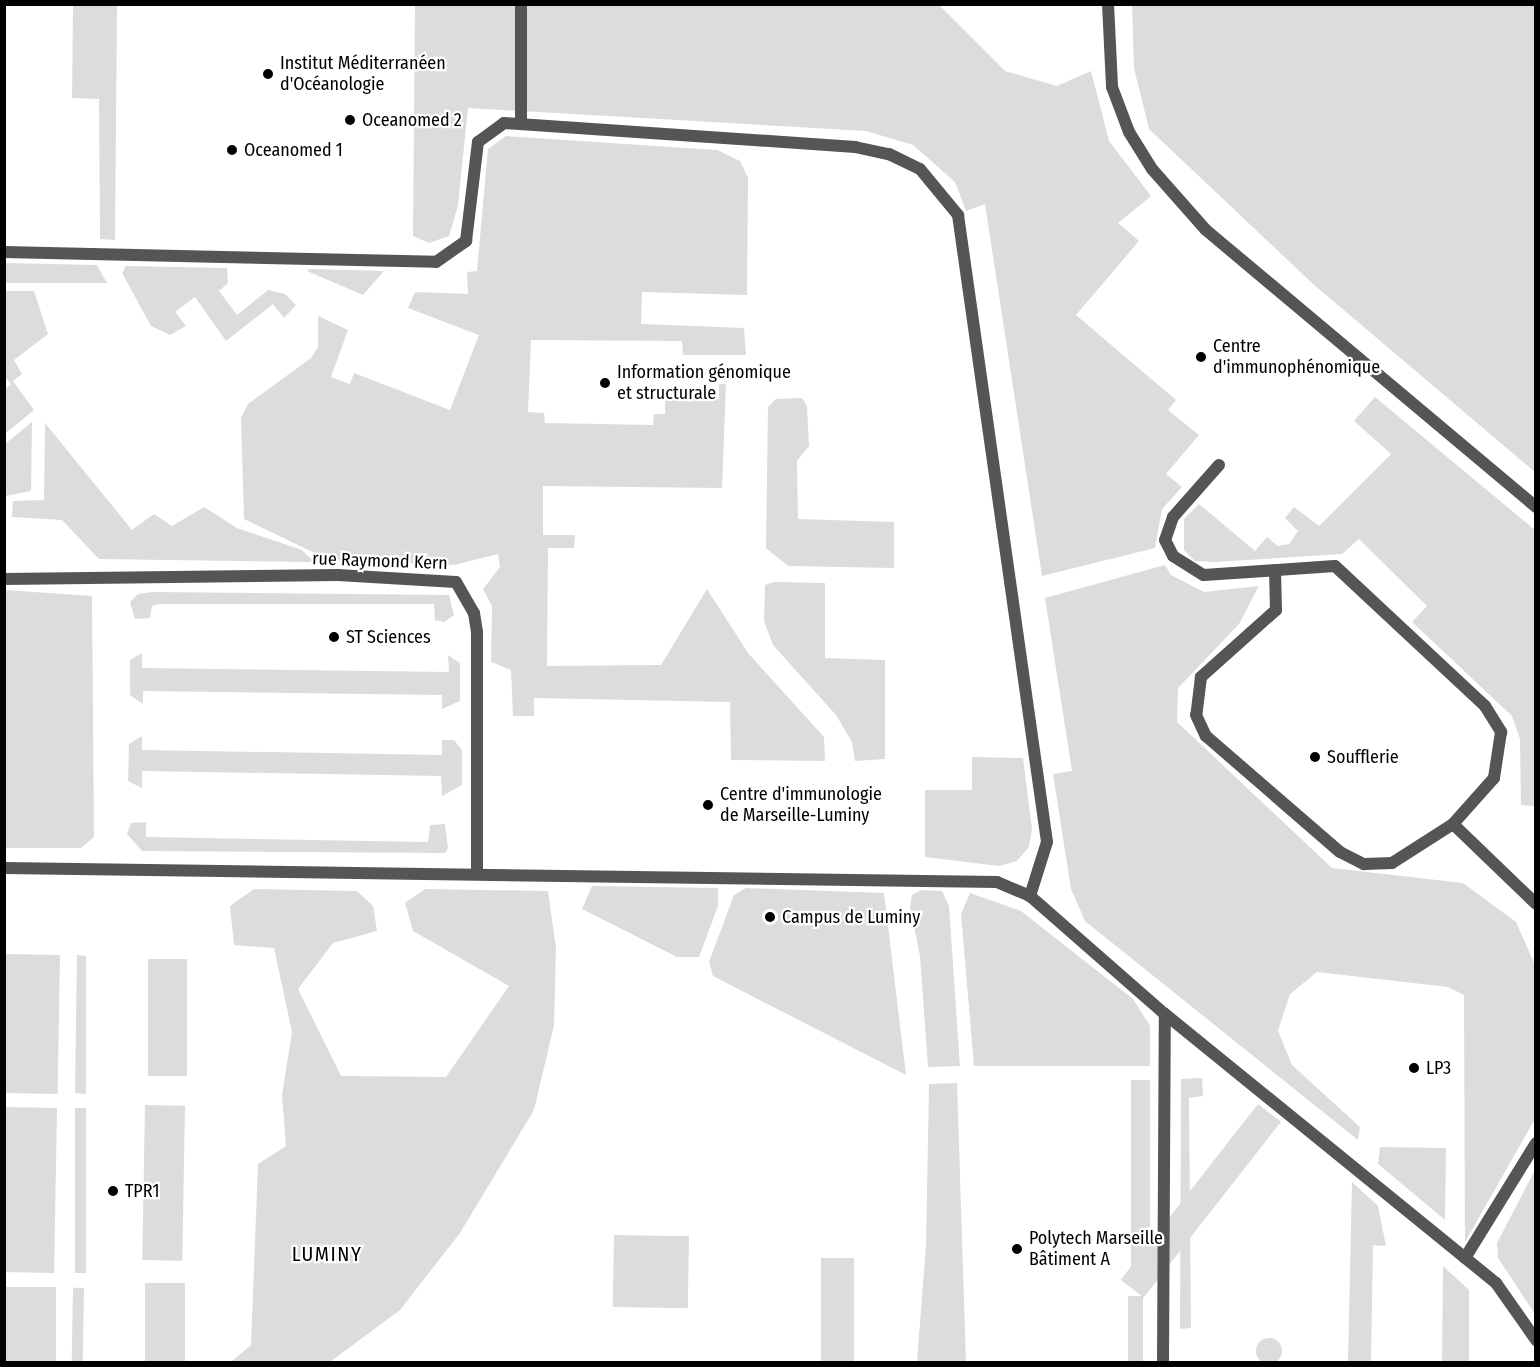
<!DOCTYPE html>
<html>
<head>
<meta charset="utf-8">
<style>
  body { margin:0 }
  #map { position:relative; width:1540px; height:1367px; overflow:hidden; background:#fff; font-family:"Fira Sans Condensed",sans-serif }
  div>[style] { position:absolute }
  .green>* { inset:0; background:#dcdcdc; transform-origin:0 0 }
  .round { border-radius:50% }
  .street>* { height:12px; margin:-6px; padding:0 6px; transform-origin:6px; border-radius:6px; background:#555 }
  .dots>* { width:16px; height:16px; translate:-50% -50%; box-sizing:border-box; border:3px solid #fff; border-radius:50% }
  span { translate:-50% -50%; white-space:nowrap; text-align:center; line-height:1.15; -webkit-text-stroke:4.5px #fff; paint-order:stroke }
  .poi-label { font-size:18px; color:#000 }
  .left { translate:0 -50%; text-align:left }
  .street-label { font-size:18px; color:#000 }
  .neighbourhood-label { font-size:20px; color:#000; letter-spacing:1.5px }
  .frame { position:absolute; inset:0; border:6px solid #000; pointer-events:none }
</style>
</head>
<body>
<div id="map">
  <div class="green">
    <i style="clip-path:polygon(73px 5px,117px 5px,115px 240px,100px 239px,99px 99px,72px 98px)"></i>
    <i style="clip-path:polygon(415px 5px,939px 5px,1005px 71px,1057px 86px,1091px 71px,1109px 141px,1151px 196px,1118px 223px,1139px 241px,1076px 315px,1176px 400px,1168px 410px,1199px 435px,1166px 474px,1182px 487px,1162px 509px,1155px 548px,1042px 576px,985px 204px,966px 211px,955px 182px,913px 145px,866px 131px,468px 108px,458px 205px,449px 236px,429px 243px,413px 236px)"></i>
    <i style="clip-path:polygon(1132px 5px,1535px 5px,1535px 472px,1313px 284px,1149px 129px,1134px 68px)"></i>
    <i style="clip-path:polygon(506px 136px,717px 150px,740px 161px,748px 178px,747px 295px,642px 292px,641px 324px,744px 328px,746px 355px,683px 355px,682px 341px,531px 340px,528px 412px,544px 413px,545px 423px,653px 425px,654px 414px,665px 414px,665px 399px,719px 399px,719px 384px,726px 384px,722px 488px,543px 486px,543px 535px,575px 535px,574px 548px,548px 548px,547px 666px,661px 665px,707px 589px,748px 653px,824px 737px,825px 761px,731px 760px,730px 702px,534px 698px,534px 716px,513px 716px,511px 670px,491px 662px,492px 606px,483px 589px,500px 567px,498px 554px,454px 565px,329px 560px,244px 519px,241px 418px,248px 404px,311px 358px,318px 347px,318px 316px,348px 330px,331px 377px,350px 384px,354px 373px,450px 410px,479px 335px,408px 308px,415px 292px,468px 294px,467px 272px,477px 271px,488px 149px)"></i>
    <i style="clip-path:polygon(5px 263px,97px 265px,107px 283px,5px 283px)"></i>
    <i style="clip-path:polygon(126px 266px,227px 268px,228px 283px,219px 291px,237px 315px,268px 290px,285px 294px,296px 305px,284px 318px,273px 304px,226px 341px,195px 297px,175px 312px,186px 326px,170px 335px,151px 326px,122px 273px)"></i>
    <i style="clip-path:polygon(307px 271px,310px 269px,384px 271px,363px 295px)"></i>
    <i style="clip-path:polygon(5px 291px,34px 291px,48px 334px,14px 360px,22px 374px,13px 381px,34px 410px,5px 434px,5px 389px,11px 384px,5px 377px)"></i>
    <i style="clip-path:polygon(1375px 397px,1535px 530px,1535px 806px,1521px 805px,1520px 739px,1512px 716px,1412px 622px,1427px 606px,1359px 539px,1342px 554px,1215px 562px,1195px 561px,1184px 550px,1184px 519px,1199px 504px,1255px 551px,1267px 537px,1278px 546px,1289px 544px,1298px 531px,1285px 518px,1294px 507px,1319px 526px,1391px 454px,1354px 421px)"></i>
    <i style="clip-path:polygon(802px 398px,807px 406px,809px 446px,797px 461px,798px 519px,894px 522px,894px 568px,788px 566px,766px 548px,768px 407px,776px 399px)"></i>
    <i style="clip-path:polygon(32px 422px,31px 491px,5px 496px,5px 444px)"></i>
    <i style="clip-path:polygon(45px 423px,132px 530px,154px 514px,172px 526px,204px 507px,237px 528px,302px 550px,314px 562px,99px 559px,62px 520px,12px 517px,13px 501px,44px 500px)"></i>
    <i style="clip-path:polygon(1165px 565px,1171px 575px,1204px 592px,1259px 586px,1239px 624px,1178px 688px,1177px 722px,1332px 868px,1463px 883px,1516px 922px,1535px 965px,1535px 1119px,1465px 1242px,1464px 995px,1448px 987px,1317px 972px,1290px 994px,1278px 1031px,1292px 1065px,1360px 1127px,1358px 1140px,1085px 921px,1071px 889px,1053px 774px,1072px 771px,1045px 598px)"></i>
    <i style="clip-path:polygon(774px 582px,825px 583px,825px 658px,885px 660px,885px 759px,855px 761px,852px 742px,836px 715px,773px 645px,764px 621px,765px 585px)"></i>
    <i style="clip-path:polygon(5px 590px,92px 596px,94px 837px,81px 848px,5px 848px)"></i>
    <i style="clip-path:polygon(152px 592px,449px 595px,454px 615px,444px 622px,435px 620px,434px 604px,159px 604px,152px 606px,150px 618px,135px 619px,130px 602px,138px 594px)"></i>
    <i style="clip-path:polygon(142px 653px,142px 668px,449px 672px,448px 655px,460px 663px,460px 701px,442px 709px,442px 695px,143px 691px,143px 704px,130px 695px,130px 660px)"></i>
    <i style="clip-path:polygon(142px 736px,142px 750px,442px 755px,442px 740px,454px 740px,462px 750px,462px 785px,442px 796px,441px 776px,142px 771px,142px 788px,128px 781px,129px 744px)"></i>
    <i style="clip-path:polygon(972px 757px,1023px 758px,1032px 829px,1029px 847px,1017px 861px,999px 866px,925px 857px,925px 790px,972px 790px)"></i>
    <i style="clip-path:polygon(146px 822px,146px 837px,428px 842px,430px 825px,445px 824px,448px 848px,445px 853px,142px 851px,127px 834px,131px 823px)"></i>
    <i style="clip-path:polygon(592px 886px,718px 888px,718px 906px,699px 957px,677px 957px,582px 909px)"></i>
    <i style="clip-path:polygon(746px 888px,884px 893px,906px 1075px,713px 976px,709px 962px,734px 895px)"></i>
    <i style="clip-path:polygon(254px 889px,357px 891px,373px 906px,377px 931px,333px 943px,298px 989px,341px 1076px,446px 1077px,509px 986px,413px 931px,405px 903px,425px 889px,548px 891px,556px 948px,554px 1025px,534px 1110px,460px 1233px,400px 1310px,330px 1362px,231px 1362px,251px 1345px,258px 1164px,286px 1146px,282px 1095px,292px 1032px,274px 948px,234px 945px,230px 906px)"></i>
    <i style="clip-path:polygon(921px 890px,942px 891px,949px 906px,960px 1066px,928px 1067px,920px 956px,910px 907px,912px 895px)"></i>
    <i style="clip-path:polygon(970px 893px,1021px 911px,1133px 999px,1150px 1026px,1150px 1066px,974px 1066px,961px 914px)"></i>
    <i style="left:5px;top:954px;width:55px;height:139px;rotate:1deg"></i>
    <i style="clip-path:polygon(77px 955px,86px 956px,86px 1094px,75px 1093px)"></i>
    <i style="left:148px;top:959px;width:39px;height:117px"></i>
    <i style="clip-path:polygon(1202px 1078px,1203px 1096px,1189px 1098px,1191px 1328px,1180px 1329px,1181px 1079px)"></i>
    <i style="left:1131px;top:1080px;width:19px;height:194px"></i>
    <i style="clip-path:polygon(957px 1083px,966px 1362px,917px 1362px,926px 1245px,929px 1084px)"></i>
    <i style="left:1258px;top:1104px;width:29px;height:223px;rotate:38deg"></i>
    <i style="left:145px;top:1105px;width:40px;height:155px;rotate:1deg"></i>
    <i style="left:5px;top:1107px;width:52px;height:165px;rotate:1deg"></i>
    <i style="left:75px;top:1108px;width:11px;height:165px"></i>
    <i style="clip-path:polygon(1380px 1147px,1446px 1148px,1445px 1220px,1378px 1164px)"></i>
    <i style="clip-path:polygon(1535px 1170px,1535px 1314px,1498px 1258px,1497px 1243px)"></i>
    <i style="clip-path:polygon(1352px 1182px,1378px 1206px,1386px 1246px,1373px 1245px,1371px 1362px,1348px 1362px)"></i>
    <i style="left:614px;top:1235px;width:75px;height:72px;rotate:1deg"></i>
    <i style="left:821px;top:1258px;width:33px;height:104px"></i>
    <i style="clip-path:polygon(1443px 1266px,1469px 1290px,1469px 1362px,1442px 1362px)"></i>
    <i style="left:145px;top:1283px;width:40px;height:79px"></i>
    <i style="left:5px;top:1287px;width:51px;height:75px"></i>
    <i style="left:84px;top:1288px;width:74px;height:11px;rotate:91deg"></i>
    <i style="left:1128px;top:1296px;width:15px;height:66px"></i>
    <i class="round" style="left:1256px;top:1338px;width:26px;height:26px"></i>
  </div>
  <div class="street">
    <i style="left:521px;top:4px;width:120px;rotate:90deg"></i>
    <i style="left:1108px;top:4px;width:83px;rotate:87.2deg"></i>
    <i style="left:1112px;top:87px;width:48px;rotate:69.3deg"></i>
    <i style="left:1129px;top:132px;width:44px;rotate:58.1deg"></i>
    <i style="left:1152px;top:169px;width:81px;rotate:48.5deg"></i>
    <i style="left:1206px;top:230px;width:431px;rotate:40deg"></i>
    <i style="left:4px;top:252px;width:432px;rotate:1.3deg"></i>
    <i style="left:436px;top:262px;width:37px;rotate:-35deg"></i>
    <i style="left:466px;top:241px;width:100px;rotate:-83.1deg"></i>
    <i style="left:478px;top:142px;width:32px;rotate:-36deg"></i>
    <i style="left:504px;top:123px;width:352px;rotate:3.9deg"></i>
    <i style="left:855px;top:147px;width:35px;rotate:12deg"></i>
    <i style="left:889px;top:154px;width:34px;rotate:26deg"></i>
    <i style="left:920px;top:169px;width:60px;rotate:50.4deg"></i>
    <i style="left:958px;top:215px;width:633px;rotate:81.92deg"></i>
    <i style="left:1047px;top:842px;width:57px;rotate:107.5deg"></i>
    <i style="left:1219px;top:465px;width:69px;rotate:131.5deg"></i>
    <i style="left:1173px;top:517px;width:24px;rotate:109deg"></i>
    <i style="left:1165px;top:540px;width:18px;rotate:63deg"></i>
    <i style="left:1173px;top:556px;width:36px;rotate:32deg"></i>
    <i style="left:1204px;top:575px;width:131px;rotate:-3.9deg"></i>
    <i style="left:1335px;top:566px;width:205px;rotate:43deg"></i>
    <i style="left:1485px;top:706px;width:31px;rotate:58deg"></i>
    <i style="left:1501px;top:732px;width:47px;rotate:98.7deg"></i>
    <i style="left:1494px;top:778px;width:62px;rotate:131.7deg"></i>
    <i style="left:1453px;top:824px;width:115px;rotate:43.9deg"></i>
    <i style="left:1275px;top:570px;width:40px;rotate:88.6deg"></i>
    <i style="left:1276px;top:610px;width:101px;rotate:138.2deg"></i>
    <i style="left:1201px;top:677px;width:38px;rotate:97deg"></i>
    <i style="left:1196px;top:715px;width:23px;rotate:65deg"></i>
    <i style="left:1206px;top:736px;width:177px;rotate:40.9deg"></i>
    <i style="left:1340px;top:852px;width:27px;rotate:27deg"></i>
    <i style="left:1364px;top:864px;width:28px;rotate:-2deg"></i>
    <i style="left:1392px;top:863px;width:72px;rotate:-32.6deg"></i>
    <i style="left:4px;top:579px;width:334px;rotate:-0.7deg"></i>
    <i style="left:338px;top:575px;width:118px;rotate:3.4deg"></i>
    <i style="left:456px;top:582px;width:36px;rotate:60deg"></i>
    <i style="left:474px;top:613px;width:20px;rotate:81deg"></i>
    <i style="left:477px;top:633px;width:241px;rotate:90deg"></i>
    <i style="left:4px;top:868px;width:993px;rotate:0.81deg"></i>
    <i style="left:997px;top:882px;width:36px;rotate:23deg"></i>
    <i style="left:1030px;top:896px;width:179px;rotate:41.2deg"></i>
    <i style="left:1165px;top:1014px;width:427px;rotate:39.1deg"></i>
    <i style="left:1496px;top:1283px;width:70px;rotate:54.9deg"></i>
    <i style="left:1465px;top:1258px;width:135px;rotate:-58.3deg"></i>
    <i style="left:1163px;top:1362px;width:348px;rotate:-89.7deg"></i>
  </div>
  <div class="dots">
    <i style="left:268px;top:74px;background:#000"></i>
    <i style="left:350px;top:120px;background:#000"></i>
    <i style="left:232px;top:150px;background:#000"></i>
    <i style="left:1201px;top:357px;background:#000"></i>
    <i style="left:605px;top:383px;background:#000"></i>
    <i style="left:334px;top:637px;background:#000"></i>
    <i style="left:1315px;top:757px;background:#000"></i>
    <i style="left:708px;top:805px;background:#000"></i>
    <i style="left:770px;top:917px;background:#000"></i>
    <i style="left:1414px;top:1068px;background:#000"></i>
    <i style="left:113px;top:1191px;background:#000"></i>
    <i style="left:1017px;top:1249px;background:#000"></i>
  </div>
  <div class="poi-label">
    <span class="left" style="left:280px;top:74px">Institut Méditerranéen<br>d'Océanologie</span>
    <span class="left" style="left:362px;top:120px">Oceanomed 2</span>
    <span class="left" style="left:244px;top:150px">Oceanomed 1</span>
    <span class="left" style="left:1213px;top:357px">Centre<br>d'immunophénomique</span>
    <span class="left" style="left:617px;top:383px">Information génomique<br>et structurale</span>
    <span class="left" style="left:346px;top:637px">ST Sciences</span>
    <span class="left" style="left:1327px;top:757px">Soufflerie</span>
    <span class="left" style="left:720px;top:805px">Centre d'immunologie<br>de Marseille-Luminy</span>
    <span class="left" style="left:782px;top:917px">Campus de Luminy</span>
    <span class="left" style="left:1426px;top:1068px">LP3</span>
    <span class="left" style="left:125px;top:1191px">TPR1</span>
    <span class="left" style="left:1029px;top:1249px">Polytech Marseille<br>Bâtiment A</span>
  </div>
  <div class="street-label">
    <span style="left:380px;top:561px;rotate:2deg">rue Raymond Kern</span>
  </div>
  <div class="neighbourhood-label">
    <span style="left:327px;top:1254px">LUMINY</span>
  </div>
  <div class="frame"></div>
</div>
</body>
</html>
